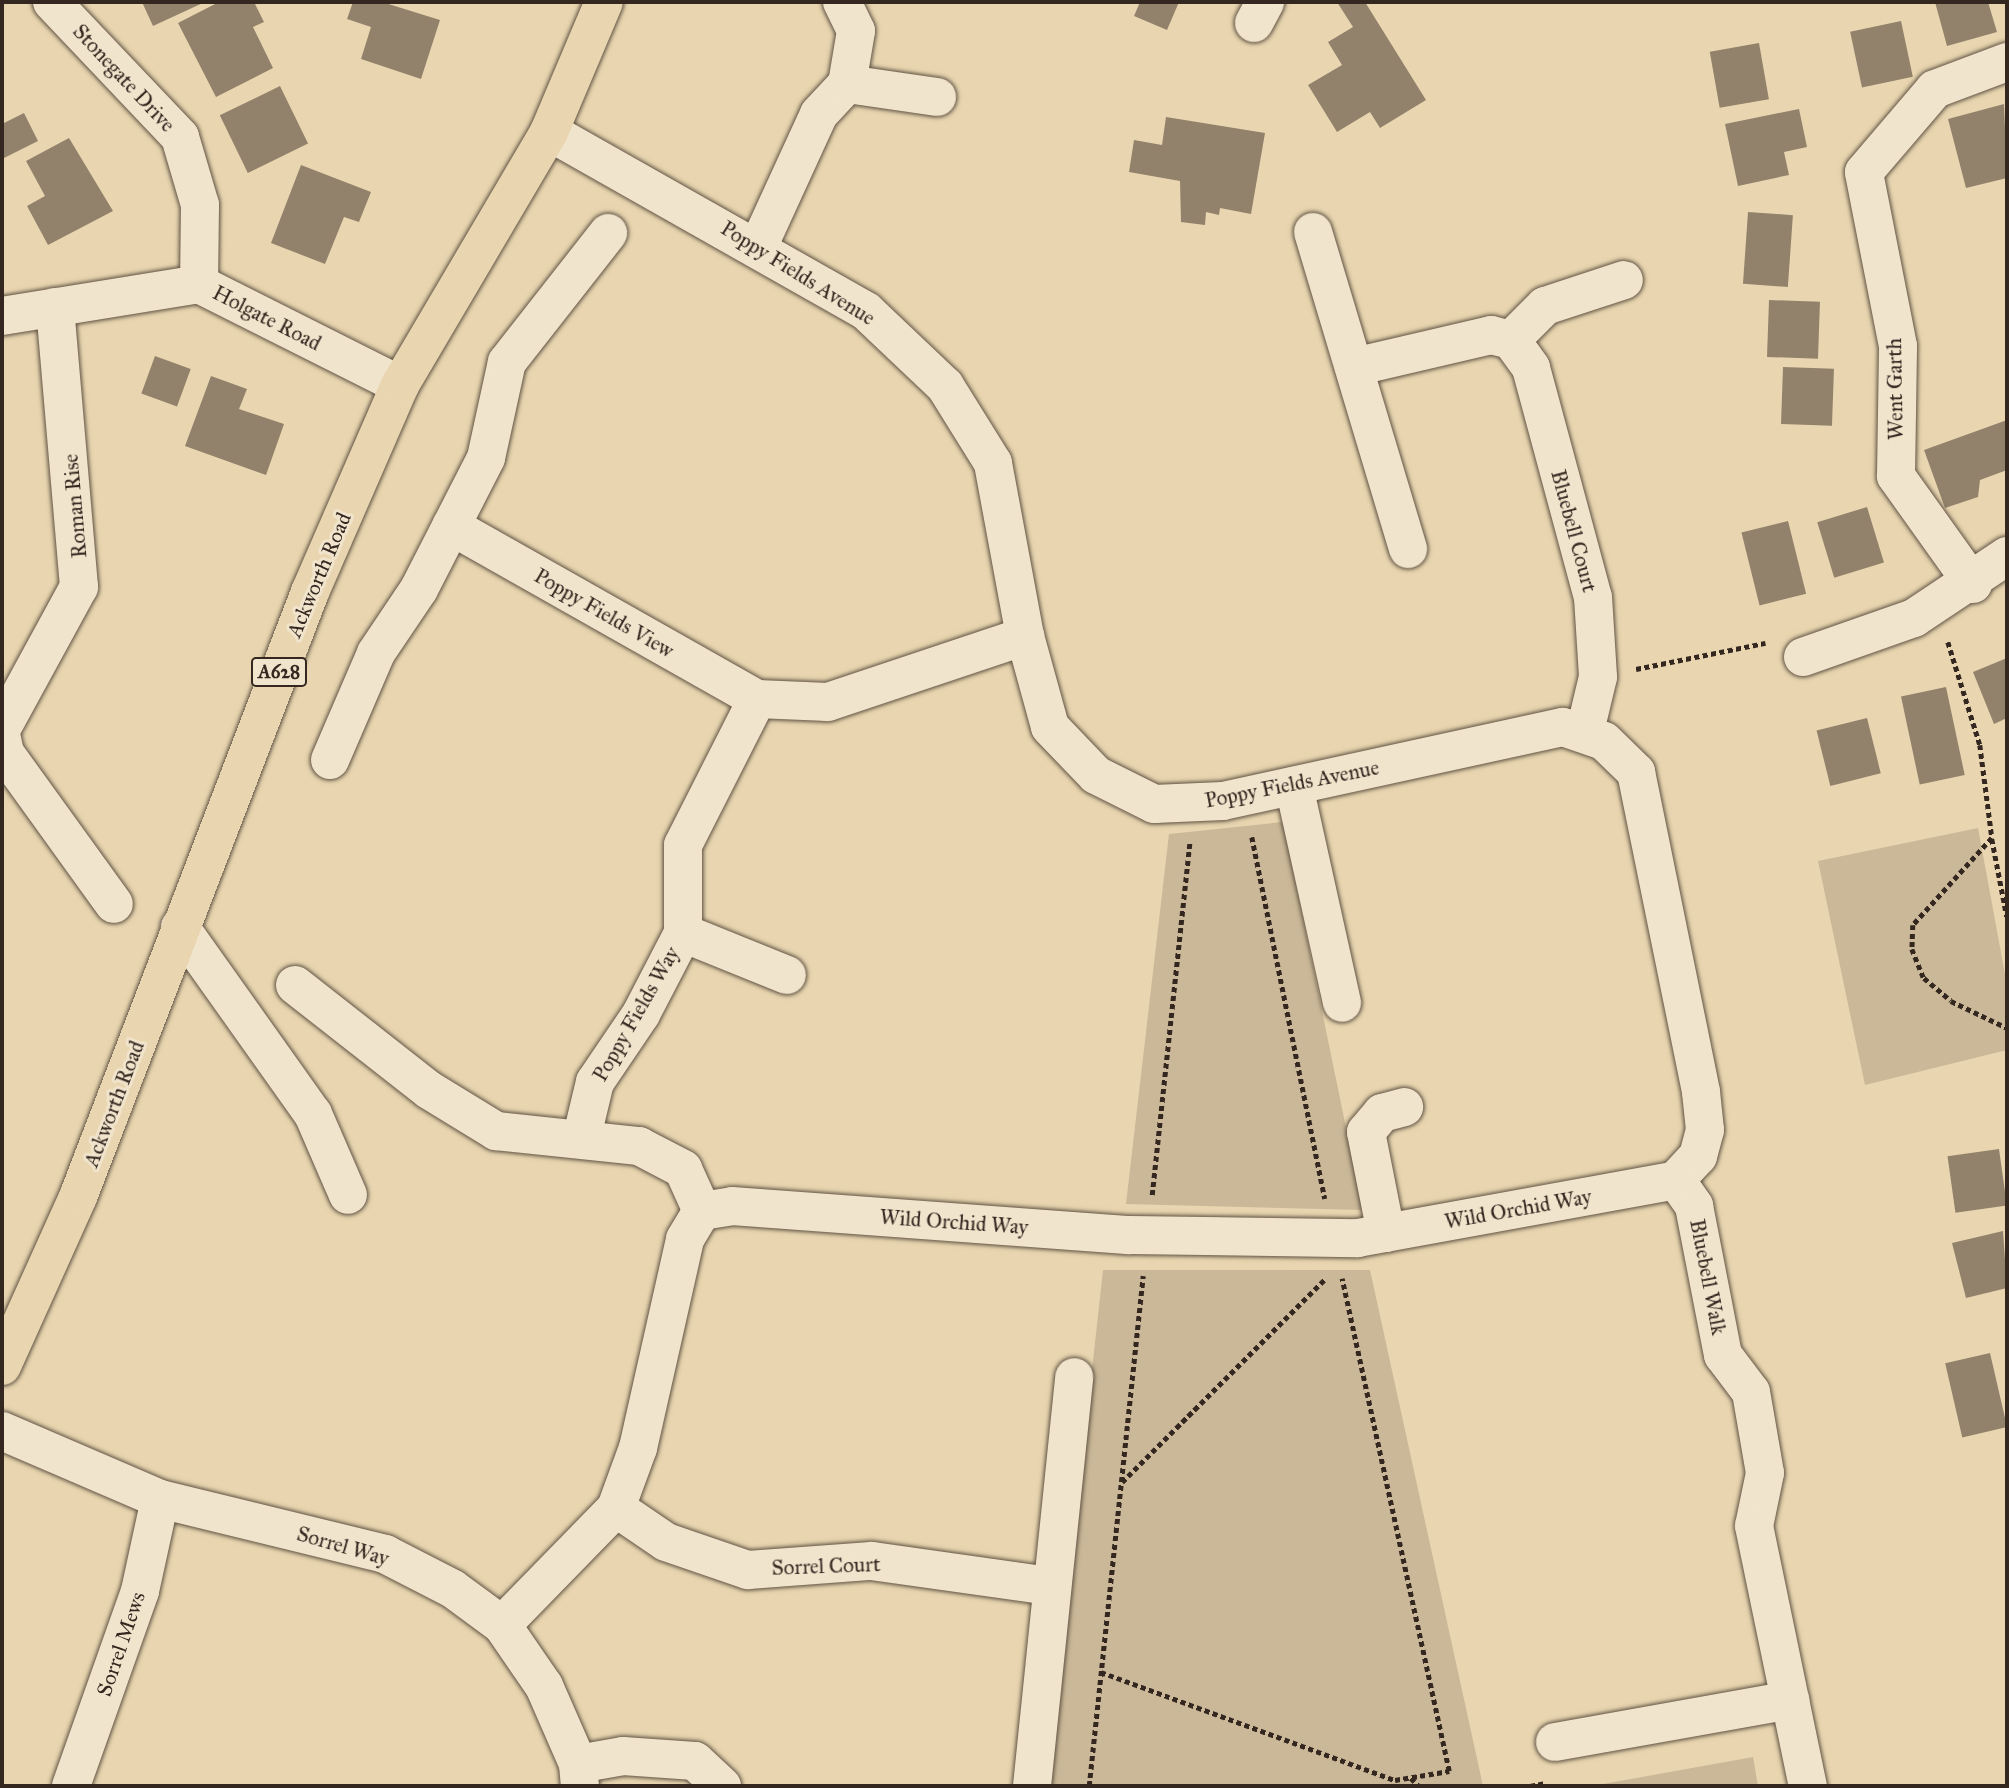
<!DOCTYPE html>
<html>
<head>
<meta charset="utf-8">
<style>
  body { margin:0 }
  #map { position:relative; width:2009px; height:1788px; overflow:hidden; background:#e9d6b0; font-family:"IM FELL Great Primer",serif }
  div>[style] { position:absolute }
  .green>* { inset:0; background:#cab898 }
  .building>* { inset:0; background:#92826b; transform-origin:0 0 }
  .path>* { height:4.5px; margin-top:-2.25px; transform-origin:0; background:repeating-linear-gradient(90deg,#332720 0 5px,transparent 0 8.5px) }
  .roads { filter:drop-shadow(0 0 2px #605344) drop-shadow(0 0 2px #605344) }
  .minor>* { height:38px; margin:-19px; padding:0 19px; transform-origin:19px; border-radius:19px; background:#f1e4cc }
  .highway>* { height:38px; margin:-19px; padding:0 19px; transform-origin:19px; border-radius:19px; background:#e9d6b0 }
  span { translate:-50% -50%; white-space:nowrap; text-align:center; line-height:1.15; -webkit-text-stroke:6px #f1e4cc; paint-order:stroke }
  .shield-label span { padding:2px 5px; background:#f1e4cc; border:2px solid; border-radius:5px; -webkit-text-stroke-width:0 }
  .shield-label { font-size:19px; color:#332720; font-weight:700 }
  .street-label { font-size:21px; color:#332720 }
  .frame { position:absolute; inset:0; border:4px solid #332720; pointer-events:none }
</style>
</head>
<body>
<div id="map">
  <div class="green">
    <i style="clip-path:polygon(1283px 822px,1363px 1210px,1126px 1204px,1169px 834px)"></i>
    <i style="clip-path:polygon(1978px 828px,2007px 985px,2007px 1050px,1865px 1085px,1818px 861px)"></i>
    <i style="clip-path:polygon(1103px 1270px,1370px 1270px,1483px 1786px,1046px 1786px)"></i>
    <i style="clip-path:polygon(1753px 1757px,1758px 1786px,1592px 1786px)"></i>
  </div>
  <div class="building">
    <i style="clip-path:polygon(142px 2px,205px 2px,153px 26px)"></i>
    <i style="clip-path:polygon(219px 2px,254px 2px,264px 22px,253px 27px,273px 68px,216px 97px,178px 23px)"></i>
    <i style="clip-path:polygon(353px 2px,382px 2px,440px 20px,421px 79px,361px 59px,371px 27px,347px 19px)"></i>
    <i style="clip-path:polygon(1140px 2px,1179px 2px,1167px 30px,1134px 16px)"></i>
    <i style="clip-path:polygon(1337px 2px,1365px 2px,1426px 100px,1380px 128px,1370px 112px,1337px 132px,1308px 85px,1342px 65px,1328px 42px,1353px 27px)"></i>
    <i style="clip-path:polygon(1935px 2px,1988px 2px,1997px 32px,1947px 46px)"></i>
    <i style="left:1901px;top:21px;width:57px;height:52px;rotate:78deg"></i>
    <i style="left:1759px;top:43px;width:57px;height:50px;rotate:80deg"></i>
    <i style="left:280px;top:86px;width:64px;height:67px;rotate:64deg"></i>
    <i style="clip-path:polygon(2004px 104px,2007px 178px,1966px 188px,1948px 119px)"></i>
    <i style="clip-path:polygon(1799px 109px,1807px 147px,1784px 152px,1789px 175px,1738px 186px,1725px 124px)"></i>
    <i style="clip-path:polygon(24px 113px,38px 141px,4px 158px,2px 124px)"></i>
    <i style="clip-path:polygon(1166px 117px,1265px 133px,1251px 214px,1220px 208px,1219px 215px,1206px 212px,1205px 225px,1181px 222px,1180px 181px,1129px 172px,1134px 140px,1162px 145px)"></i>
    <i style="clip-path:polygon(69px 138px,113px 211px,48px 245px,27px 206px,45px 196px,26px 161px)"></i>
    <i style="clip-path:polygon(301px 165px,371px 192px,359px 222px,344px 217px,325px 264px,271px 243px)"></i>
    <i style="left:1748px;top:212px;width:45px;height:72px;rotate:4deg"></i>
    <i style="left:1769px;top:300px;width:51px;height:57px;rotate:2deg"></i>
    <i style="left:155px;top:356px;width:38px;height:40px;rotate:20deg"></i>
    <i style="left:1783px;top:367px;width:51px;height:57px;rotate:2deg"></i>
    <i style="clip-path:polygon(211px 376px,247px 389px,239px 409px,284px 424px,266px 475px,185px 446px)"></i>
    <i style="clip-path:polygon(2007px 420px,2007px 470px,1980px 480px,1978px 497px,1945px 508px,1924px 450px)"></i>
    <i style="left:1867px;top:507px;width:58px;height:52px;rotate:73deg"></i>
    <i style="left:1788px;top:521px;width:75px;height:48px;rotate:76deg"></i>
    <i style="clip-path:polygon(2007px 658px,2007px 718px,1994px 724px,1973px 672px)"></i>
    <i style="left:1946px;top:687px;width:90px;height:46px;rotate:78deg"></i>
    <i style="left:1867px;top:718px;width:57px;height:52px;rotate:76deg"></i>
    <i style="left:1999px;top:1149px;width:57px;height:52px;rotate:82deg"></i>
    <i style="clip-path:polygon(2003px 1231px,2007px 1288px,1966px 1298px,1952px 1243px)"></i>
    <i style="left:1990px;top:1353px;width:76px;height:46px;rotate:77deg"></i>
  </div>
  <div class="path">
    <i style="left:1948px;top:642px;width:108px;rotate:72.7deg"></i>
    <i style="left:1980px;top:745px;width:94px;rotate:82.6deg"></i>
    <i style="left:1992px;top:838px;width:118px;rotate:132.2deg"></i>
    <i style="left:1913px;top:925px;width:24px;rotate:92deg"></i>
    <i style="left:1912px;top:949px;width:31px;rotate:68deg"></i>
    <i style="left:1924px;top:978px;width:35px;rotate:40deg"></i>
    <i style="left:1951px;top:1001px;width:62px;rotate:25.7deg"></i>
    <i style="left:1636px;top:669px;width:132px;rotate:-11.4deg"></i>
    <i style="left:1252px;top:837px;width:369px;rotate:78.6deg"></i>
    <i style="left:1992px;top:839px;width:79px;rotate:79.1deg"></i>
    <i style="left:1152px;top:1195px;width:356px;rotate:-83.9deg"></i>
    <i style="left:1122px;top:1482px;width:288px;rotate:-45deg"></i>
    <i style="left:1101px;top:1672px;width:313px;rotate:20.2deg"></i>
    <i style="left:1395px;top:1780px;width:55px;rotate:-9.5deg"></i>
    <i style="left:1449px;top:1771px;width:504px;rotate:-102.27deg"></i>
    <i style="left:1411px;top:1778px;width:11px;rotate:45deg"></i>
    <i style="left:1089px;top:1786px;width:513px;rotate:-83.96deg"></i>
    <i style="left:1530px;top:1786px;width:16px;rotate:-11deg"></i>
  </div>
  <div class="roads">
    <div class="minor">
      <i style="left:52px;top:2px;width:186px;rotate:46.5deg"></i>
      <i style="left:180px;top:137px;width:71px;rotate:73.6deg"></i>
      <i style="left:200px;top:205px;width:79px;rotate:90.7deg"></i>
      <i style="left:842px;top:2px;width:32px;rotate:64deg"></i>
      <i style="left:856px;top:31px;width:54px;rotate:99.6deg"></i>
      <i style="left:1254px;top:23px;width:24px;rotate:-62deg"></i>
      <i style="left:1313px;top:232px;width:331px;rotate:73.3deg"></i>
      <i style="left:759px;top:245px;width:144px;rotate:-65.4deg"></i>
      <i style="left:819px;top:114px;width:41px;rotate:-47deg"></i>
      <i style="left:847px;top:84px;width:91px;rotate:8.2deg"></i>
      <i style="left:2px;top:316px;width:200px;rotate:-9.2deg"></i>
      <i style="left:199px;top:284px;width:225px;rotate:26.7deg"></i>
      <i style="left:1511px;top:340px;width:48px;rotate:-45deg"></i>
      <i style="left:1545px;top:306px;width:83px;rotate:-18.2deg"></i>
      <i style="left:1354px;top:367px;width:141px;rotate:-13.1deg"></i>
      <i style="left:1491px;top:335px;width:21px;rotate:14deg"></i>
      <i style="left:1511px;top:340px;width:34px;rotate:54deg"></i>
      <i style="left:1531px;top:368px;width:237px;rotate:74.9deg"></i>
      <i style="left:1593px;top:597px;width:80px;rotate:86.4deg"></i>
      <i style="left:1598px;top:677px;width:56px;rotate:103.5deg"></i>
      <i style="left:451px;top:526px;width:352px;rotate:29.5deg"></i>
      <i style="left:757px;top:699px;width:71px;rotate:2.4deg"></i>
      <i style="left:828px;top:702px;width:208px;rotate:-18.5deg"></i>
      <i style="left:1025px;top:636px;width:176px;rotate:-100.5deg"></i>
      <i style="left:993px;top:463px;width:91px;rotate:-121.9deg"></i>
      <i style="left:945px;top:386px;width:109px;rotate:-136.5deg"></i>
      <i style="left:866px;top:311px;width:364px;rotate:-150.5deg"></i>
      <i style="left:1973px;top:584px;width:133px;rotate:-125.5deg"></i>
      <i style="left:1896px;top:476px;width:130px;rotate:-89.1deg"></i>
      <i style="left:1898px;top:346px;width:177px;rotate:-101.1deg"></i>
      <i style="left:1864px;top:172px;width:109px;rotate:-49.5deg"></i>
      <i style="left:1935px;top:89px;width:77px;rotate:-20.6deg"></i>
      <i style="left:1025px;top:636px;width:94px;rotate:74.6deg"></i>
      <i style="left:1050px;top:727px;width:66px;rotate:46.2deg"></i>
      <i style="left:1096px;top:775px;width:65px;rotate:26.6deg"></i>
      <i style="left:1154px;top:804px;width:69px;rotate:-2.5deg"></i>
      <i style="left:1223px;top:801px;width:348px;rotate:-12.3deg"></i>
      <i style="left:1563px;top:727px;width:43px;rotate:18.9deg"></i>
      <i style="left:1604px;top:741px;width:45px;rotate:44.1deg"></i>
      <i style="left:1636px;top:772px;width:327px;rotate:78.5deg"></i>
      <i style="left:1701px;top:1092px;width:38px;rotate:84deg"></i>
      <i style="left:1705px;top:1130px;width:27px;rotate:105deg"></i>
      <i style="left:1698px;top:1156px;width:33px;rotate:133deg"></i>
      <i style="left:1803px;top:657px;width:118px;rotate:-19.4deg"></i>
      <i style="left:1914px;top:618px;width:112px;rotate:-33.7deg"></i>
      <i style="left:2px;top:728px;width:161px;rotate:-61.4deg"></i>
      <i style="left:79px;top:587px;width:281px;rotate:-94.9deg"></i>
      <i style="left:2px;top:739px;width:14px;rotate:78deg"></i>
      <i style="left:5px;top:753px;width:186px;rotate:54.2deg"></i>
      <i style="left:330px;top:760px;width:116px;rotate:-66.7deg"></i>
      <i style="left:376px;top:653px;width:77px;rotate:-56.1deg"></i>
      <i style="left:419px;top:589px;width:147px;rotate:-62.9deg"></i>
      <i style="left:486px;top:458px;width:98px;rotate:-77.7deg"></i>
      <i style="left:507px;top:362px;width:164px;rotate:-51.9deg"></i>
      <i style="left:1294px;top:786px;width:222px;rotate:77.5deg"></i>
      <i style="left:180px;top:927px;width:229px;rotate:54.6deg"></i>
      <i style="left:313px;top:1114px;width:88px;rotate:66.6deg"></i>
      <i style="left:683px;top:933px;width:112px;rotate:22deg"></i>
      <i style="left:295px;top:985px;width:170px;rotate:38.1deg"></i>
      <i style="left:429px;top:1090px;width:79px;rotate:31.5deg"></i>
      <i style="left:496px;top:1131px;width:144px;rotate:6deg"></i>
      <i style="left:639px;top:1146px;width:50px;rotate:27.6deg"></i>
      <i style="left:683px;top:1169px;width:46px;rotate:65.7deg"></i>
      <i style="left:582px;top:1136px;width:56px;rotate:-76.5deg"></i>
      <i style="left:595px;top:1082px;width:82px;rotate:-55.9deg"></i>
      <i style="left:641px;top:1014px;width:91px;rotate:-62.6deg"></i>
      <i style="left:683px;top:933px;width:88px;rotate:-90deg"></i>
      <i style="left:683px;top:845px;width:164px;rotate:-63.1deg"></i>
      <i style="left:1676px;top:1180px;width:32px;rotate:55deg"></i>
      <i style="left:1694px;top:1206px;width:152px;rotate:79deg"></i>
      <i style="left:1723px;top:1355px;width:46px;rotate:52.9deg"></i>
      <i style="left:1751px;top:1392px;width:82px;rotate:80.2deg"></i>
      <i style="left:1765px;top:1473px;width:54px;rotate:101.7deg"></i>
      <i style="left:1754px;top:1526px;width:266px;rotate:78.3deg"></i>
      <i style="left:1386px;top:1233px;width:103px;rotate:-101.2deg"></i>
      <i style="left:1366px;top:1132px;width:25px;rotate:-50deg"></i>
      <i style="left:1382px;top:1113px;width:23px;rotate:-15deg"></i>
      <i style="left:2px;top:1431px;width:172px;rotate:23.3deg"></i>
      <i style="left:160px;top:1499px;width:232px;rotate:13.7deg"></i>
      <i style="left:385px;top:1554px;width:76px;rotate:27.2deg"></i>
      <i style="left:453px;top:1589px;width:61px;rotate:36.3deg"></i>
      <i style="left:502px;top:1625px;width:74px;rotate:55.5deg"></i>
      <i style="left:544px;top:1686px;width:85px;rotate:66.4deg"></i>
      <i style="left:578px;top:1764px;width:22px;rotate:85deg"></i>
      <i style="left:616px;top:1508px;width:60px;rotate:34.2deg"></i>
      <i style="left:666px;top:1542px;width:87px;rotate:18.9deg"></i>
      <i style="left:748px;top:1570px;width:124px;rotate:-4.2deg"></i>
      <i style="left:872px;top:1561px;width:180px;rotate:8deg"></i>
      <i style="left:502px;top:1625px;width:163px;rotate:-45.7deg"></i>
      <i style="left:616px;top:1508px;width:64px;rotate:-69.9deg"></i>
      <i style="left:638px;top:1448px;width:214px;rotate:-77.3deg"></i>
      <i style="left:685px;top:1239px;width:33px;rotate:-59deg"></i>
      <i style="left:702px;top:1211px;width:30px;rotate:-9deg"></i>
      <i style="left:732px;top:1206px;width:399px;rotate:4.2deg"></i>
      <i style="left:1130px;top:1235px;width:228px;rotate:0.8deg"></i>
      <i style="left:1358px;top:1238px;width:323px;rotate:-10.3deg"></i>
      <i style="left:1555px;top:1742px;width:239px;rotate:-10.1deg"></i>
      <i style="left:578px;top:1764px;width:46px;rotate:-10.1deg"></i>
      <i style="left:623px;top:1756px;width:72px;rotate:4deg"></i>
      <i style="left:695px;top:1761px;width:37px;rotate:43deg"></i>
      <i style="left:71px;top:1786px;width:207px;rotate:-70.5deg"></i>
      <i style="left:140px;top:1591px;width:94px;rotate:-77.7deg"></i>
      <i style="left:1032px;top:1786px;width:411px;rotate:-84.1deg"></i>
    </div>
    <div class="highway">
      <i style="left:2px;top:1366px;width:185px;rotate:-65.8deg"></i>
      <i style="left:78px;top:1197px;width:648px;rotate:-69.02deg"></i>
      <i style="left:310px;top:592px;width:226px;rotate:-66.5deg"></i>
      <i style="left:400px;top:385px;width:294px;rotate:-59.5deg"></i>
      <i style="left:549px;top:132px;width:141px;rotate:-67.1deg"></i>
    </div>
  </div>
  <div class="shield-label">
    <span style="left:279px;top:672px">A628</span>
  </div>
  <div class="street-label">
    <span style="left:124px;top:78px;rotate:47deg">Stonegate Drive</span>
    <span style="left:798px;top:273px;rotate:32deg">Poppy Fields Avenue</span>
    <span style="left:267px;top:318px;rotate:27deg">Holgate Road</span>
    <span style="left:1895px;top:389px;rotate:-91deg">Went Garth</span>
    <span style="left:75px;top:506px;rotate:-95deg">Roman Rise</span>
    <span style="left:1574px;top:531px;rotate:75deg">Bluebell Court</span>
    <span style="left:319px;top:575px;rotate:-67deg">Ackworth Road</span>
    <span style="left:604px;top:613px;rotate:30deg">Poppy Fields View</span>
    <span style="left:1292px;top:784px;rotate:-11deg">Poppy Fields Avenue</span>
    <span style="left:636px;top:1014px;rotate:-60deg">Poppy Fields Way</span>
    <span style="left:114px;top:1104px;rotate:-69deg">Ackworth Road</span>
    <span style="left:1518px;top:1209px;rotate:-10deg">Wild Orchid Way</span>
    <span style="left:954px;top:1222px;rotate:4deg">Wild Orchid Way</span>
    <span style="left:1708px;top:1277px;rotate:79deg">Bluebell Walk</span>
    <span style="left:343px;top:1546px;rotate:16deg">Sorrel Way</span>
    <span style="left:826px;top:1566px;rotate:-2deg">Sorrel Court</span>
    <span style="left:121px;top:1644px;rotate:-71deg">Sorrel Mews</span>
  </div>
  <div class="frame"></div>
</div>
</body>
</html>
